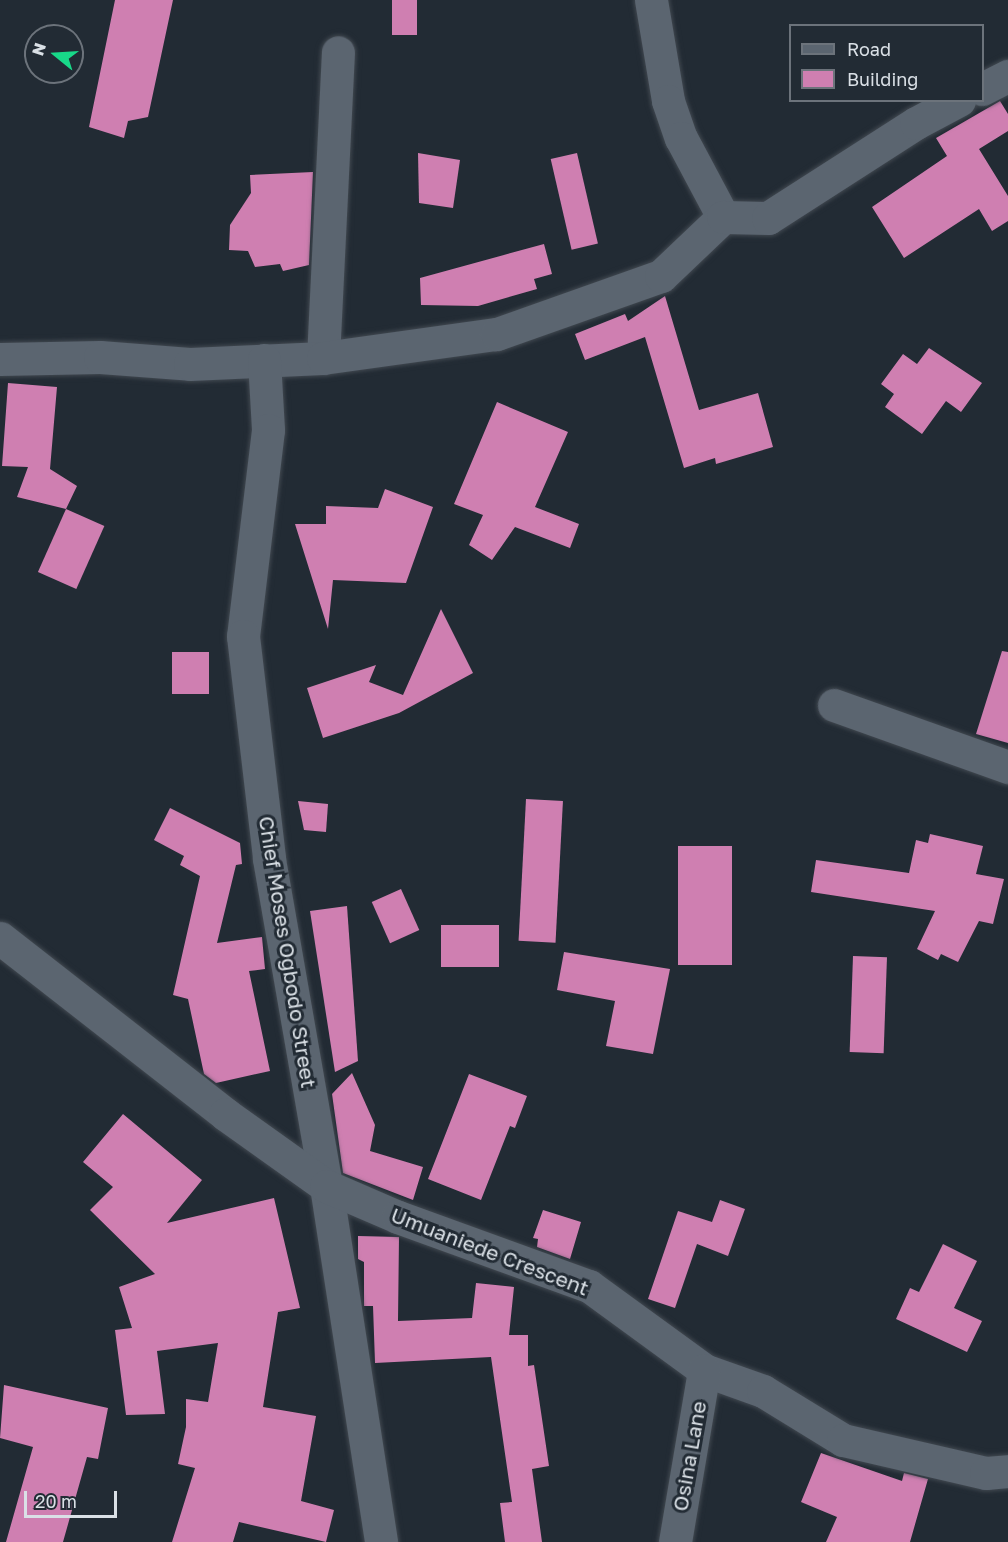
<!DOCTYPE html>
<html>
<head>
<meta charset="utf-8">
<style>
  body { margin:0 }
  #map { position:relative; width:1008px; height:1542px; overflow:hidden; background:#222b34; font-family:"Golos Text",sans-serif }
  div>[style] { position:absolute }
  .building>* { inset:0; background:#cf7fb1; transform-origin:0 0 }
  .roads { filter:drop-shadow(0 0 2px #414850) drop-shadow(0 0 2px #414850) }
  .minor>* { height:33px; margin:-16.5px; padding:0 16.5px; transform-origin:16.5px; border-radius:16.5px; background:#5b6570 }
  span { translate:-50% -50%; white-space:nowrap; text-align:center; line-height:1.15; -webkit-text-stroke:6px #222b34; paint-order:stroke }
  .street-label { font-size:21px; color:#dae0e6 }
  .legend { position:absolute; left:789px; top:24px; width:195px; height:78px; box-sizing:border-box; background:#222b34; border:2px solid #6c737b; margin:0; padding:8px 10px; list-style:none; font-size:18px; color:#dae0e6 }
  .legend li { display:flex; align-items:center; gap:12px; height:30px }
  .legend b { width:30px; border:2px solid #6c737b }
  .north { position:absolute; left:24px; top:24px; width:60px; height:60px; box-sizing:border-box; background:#222b34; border:2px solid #6c737b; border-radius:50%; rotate:288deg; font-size:16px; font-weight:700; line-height:24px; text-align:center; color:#dae0e6 }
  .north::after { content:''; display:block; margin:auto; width:21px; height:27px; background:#18d989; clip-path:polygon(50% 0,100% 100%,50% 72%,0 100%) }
  .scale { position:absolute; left:24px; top:1491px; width:93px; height:27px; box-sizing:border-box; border:3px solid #dae0e6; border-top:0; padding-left:8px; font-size:18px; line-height:21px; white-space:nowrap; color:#dae0e6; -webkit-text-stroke:4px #222b34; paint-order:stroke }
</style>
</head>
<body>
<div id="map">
  <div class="building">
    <i style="clip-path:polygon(115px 0,173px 0,148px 117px,128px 121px,124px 138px,89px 127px)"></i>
    <i style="left:392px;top:0;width:25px;height:35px"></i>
    <i style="clip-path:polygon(1000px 101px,1008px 114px,1008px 131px,979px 149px,1008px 196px,1008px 221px,992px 231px,979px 209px,904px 258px,872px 207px,947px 156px,936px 138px)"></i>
    <i style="clip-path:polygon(418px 153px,460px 160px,453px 208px,419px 203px)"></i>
    <i style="left:577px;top:153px;width:93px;height:27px;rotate:77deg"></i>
    <i style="clip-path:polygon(313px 172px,309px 265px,283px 271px,280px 264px,255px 267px,248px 251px,229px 250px,230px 225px,251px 193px,250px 175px)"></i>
    <i style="clip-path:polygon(544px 244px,552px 274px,534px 279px,537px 289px,478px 306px,421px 305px,420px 278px)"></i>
    <i style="clip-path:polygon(665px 296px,699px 410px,758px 393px,773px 447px,716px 464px,715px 458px,684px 468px,645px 337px,585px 360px,575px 334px,625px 314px,628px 321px)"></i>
    <i style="clip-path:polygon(929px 348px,982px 383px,961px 412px,946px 401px,922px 434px,885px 407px,894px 394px,881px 384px,903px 354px,917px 364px)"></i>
    <i style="clip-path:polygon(8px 383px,57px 387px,50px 469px,77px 486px,66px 509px,17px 497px,28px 467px,2px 466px)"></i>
    <i style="clip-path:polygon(497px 402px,568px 432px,535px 507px,579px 524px,570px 548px,515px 527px,492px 560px,469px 545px,483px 515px,454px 504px)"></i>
    <i style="clip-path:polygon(385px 489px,433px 507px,406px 583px,333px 580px,328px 629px,295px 524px,326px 524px,326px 506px,378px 508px)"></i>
    <i style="left:66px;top:509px;width:42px;height:69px;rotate:24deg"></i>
    <i style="clip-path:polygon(441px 609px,473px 673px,399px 713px,323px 738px,307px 688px,376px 665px,369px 682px,403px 695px)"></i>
    <i style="clip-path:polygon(1002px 651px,1008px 652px,1008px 743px,976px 734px)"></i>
    <i style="left:209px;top:652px;width:42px;height:37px;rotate:90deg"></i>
    <i style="left:526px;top:799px;width:37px;height:142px;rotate:3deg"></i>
    <i style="clip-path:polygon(298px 801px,328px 804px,326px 832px,304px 830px)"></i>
    <i style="clip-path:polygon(170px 808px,240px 843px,242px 864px,236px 865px,217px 943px,262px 937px,265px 969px,249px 971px,270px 1071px,216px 1083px,204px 1074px,188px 999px,173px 995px,200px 876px,180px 865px,184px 856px,154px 840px)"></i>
    <i style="clip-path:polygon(930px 834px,983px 846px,976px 874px,1004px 879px,993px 924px,979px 921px,958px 962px,941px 954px,938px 960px,917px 949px,935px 911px,811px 892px,816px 860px,909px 873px,916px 840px,928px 843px)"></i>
    <i style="left:678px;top:846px;width:54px;height:119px"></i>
    <i style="left:401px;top:889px;width:45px;height:32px;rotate:66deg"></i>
    <i style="clip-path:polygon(347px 906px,358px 1061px,335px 1072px,310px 911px)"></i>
    <i style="left:499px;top:925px;width:42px;height:58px;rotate:90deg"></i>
    <i style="clip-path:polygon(564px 952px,670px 969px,653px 1054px,606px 1046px,615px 1001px,557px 990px)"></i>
    <i style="left:853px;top:956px;width:34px;height:96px;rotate:2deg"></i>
    <i style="clip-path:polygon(352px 1073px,375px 1125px,370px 1151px,423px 1167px,413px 1200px,343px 1173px,332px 1094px)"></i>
    <i style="clip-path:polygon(469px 1074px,527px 1096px,515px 1128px,510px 1126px,481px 1200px,428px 1179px)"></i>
    <i style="clip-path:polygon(123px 1114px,202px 1180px,167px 1223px,274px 1198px,300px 1308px,278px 1312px,263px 1407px,316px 1416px,301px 1501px,334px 1510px,326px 1542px,239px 1522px,233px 1542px,172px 1542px,195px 1468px,178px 1464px,186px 1427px,186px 1399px,208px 1402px,218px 1343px,157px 1351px,165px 1414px,126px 1415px,115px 1330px,132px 1328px,119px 1287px,155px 1274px,90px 1210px,113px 1187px,83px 1162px)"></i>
    <i style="clip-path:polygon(720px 1200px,745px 1209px,728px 1256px,697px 1244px,675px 1308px,648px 1299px,678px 1211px,712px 1222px)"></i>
    <i style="clip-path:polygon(543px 1210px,581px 1222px,570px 1259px,537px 1247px,538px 1239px,533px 1238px)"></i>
    <i style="clip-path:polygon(358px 1236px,399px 1237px,398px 1321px,472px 1318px,476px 1283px,514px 1287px,509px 1335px,528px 1335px,528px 1366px,534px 1365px,549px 1466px,532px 1469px,542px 1542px,505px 1542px,500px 1503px,512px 1502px,491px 1357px,375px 1363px,373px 1306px,364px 1306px,364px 1262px,358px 1259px)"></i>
    <i style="clip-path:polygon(943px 1244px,977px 1261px,954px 1308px,982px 1321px,967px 1352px,896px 1319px,910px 1288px,919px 1292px)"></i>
    <i style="clip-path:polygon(4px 1385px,108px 1408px,98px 1459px,87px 1457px,63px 1542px,6px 1542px,33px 1447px,0 1438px)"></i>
    <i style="clip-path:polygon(821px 1453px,902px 1481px,904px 1473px,928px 1479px,910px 1542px,826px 1542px,837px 1517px,801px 1502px)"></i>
  </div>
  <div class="roads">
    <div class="minor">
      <i style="left:651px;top:0;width:102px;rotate:80.4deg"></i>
      <i style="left:668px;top:101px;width:39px;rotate:71deg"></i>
      <i style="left:681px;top:138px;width:89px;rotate:62deg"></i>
      <i style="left:982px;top:89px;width:29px;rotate:-27deg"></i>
      <i style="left:323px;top:358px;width:306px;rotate:-87.2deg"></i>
      <i style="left:0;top:359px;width:100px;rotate:-1.1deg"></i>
      <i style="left:100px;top:357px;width:90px;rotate:4.4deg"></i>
      <i style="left:190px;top:364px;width:133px;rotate:-2.6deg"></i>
      <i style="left:323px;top:358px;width:176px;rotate:-7.9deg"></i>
      <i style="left:497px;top:334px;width:174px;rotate:-19.5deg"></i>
      <i style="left:661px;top:276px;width:86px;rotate:-43.6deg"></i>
      <i style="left:723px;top:217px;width:45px;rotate:1.3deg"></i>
      <i style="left:768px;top:218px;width:176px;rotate:-32.7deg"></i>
      <i style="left:916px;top:123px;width:49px;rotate:-28.1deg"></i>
      <i style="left:264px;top:360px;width:70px;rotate:86.7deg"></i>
      <i style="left:268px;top:430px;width:208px;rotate:96.9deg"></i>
      <i style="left:243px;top:636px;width:225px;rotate:83.3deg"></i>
      <i style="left:269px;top:859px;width:332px;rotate:80.1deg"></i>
      <i style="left:326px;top:1186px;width:360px;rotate:81.2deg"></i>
      <i style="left:834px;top:705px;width:185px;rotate:19.6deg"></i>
      <i style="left:0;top:938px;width:286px;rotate:38deg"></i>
      <i style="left:225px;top:1114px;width:124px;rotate:35.5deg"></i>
      <i style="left:326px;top:1186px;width:78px;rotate:23.3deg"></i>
      <i style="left:398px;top:1217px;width:203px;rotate:19.9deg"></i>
      <i style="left:589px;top:1286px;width:142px;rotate:36.1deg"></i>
      <i style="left:704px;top:1370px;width:63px;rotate:19.6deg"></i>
      <i style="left:763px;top:1391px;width:94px;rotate:31.5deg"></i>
      <i style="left:843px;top:1440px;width:147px;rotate:13deg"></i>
      <i style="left:986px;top:1473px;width:22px;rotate:-5deg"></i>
      <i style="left:675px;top:1542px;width:174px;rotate:-80.4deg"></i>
    </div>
  </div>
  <div class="street-label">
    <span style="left:288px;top:952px;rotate:81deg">Chief Moses Ogbodo Street</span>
    <span style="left:490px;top:1251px;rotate:21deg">Umuaniede Crescent</span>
    <span style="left:689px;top:1456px;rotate:-80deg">Osina Lane</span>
  </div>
  <ul class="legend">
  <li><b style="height:8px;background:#5b6570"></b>Road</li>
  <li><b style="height:16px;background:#cf7fb1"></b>Building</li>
  </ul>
  <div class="north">N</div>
  <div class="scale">20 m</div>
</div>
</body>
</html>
